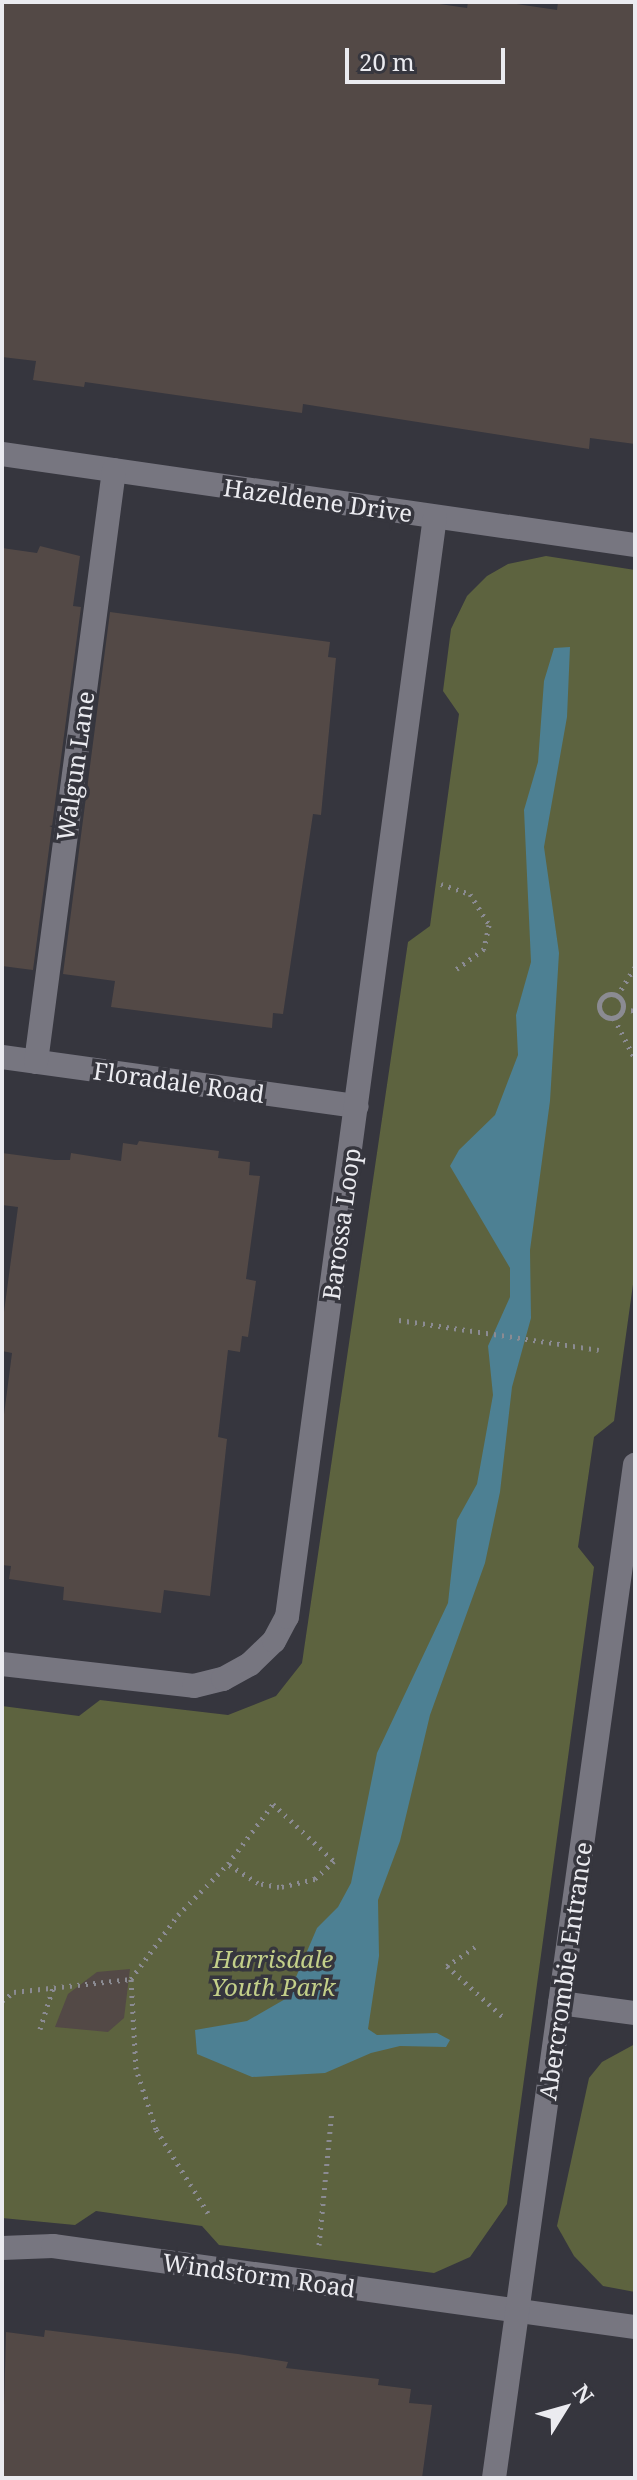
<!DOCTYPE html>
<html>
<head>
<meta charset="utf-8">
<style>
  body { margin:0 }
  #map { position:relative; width:637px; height:2480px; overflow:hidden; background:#36363e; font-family:"Noto Serif",serif }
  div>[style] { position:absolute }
  .green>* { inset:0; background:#5d633f }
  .water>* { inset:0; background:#4d8093 }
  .building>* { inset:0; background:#534946 }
  .path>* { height:5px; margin-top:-2.5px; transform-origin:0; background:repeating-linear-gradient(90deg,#8b8b92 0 2px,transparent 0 8px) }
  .path>.ring { margin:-2.5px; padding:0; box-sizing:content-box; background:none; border:5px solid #8b8b92; border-radius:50% }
  .street>* { height:24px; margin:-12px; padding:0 12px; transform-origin:12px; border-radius:12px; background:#777680 }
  span { translate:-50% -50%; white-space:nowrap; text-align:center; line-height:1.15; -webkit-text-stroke:7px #36363e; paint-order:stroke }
  .street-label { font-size:24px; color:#ebebf0 }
  .park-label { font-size:24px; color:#c3cf89; font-style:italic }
  .frame { position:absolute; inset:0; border:4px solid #ebebf0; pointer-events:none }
  .north { position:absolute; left:525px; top:2368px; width:80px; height:80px; -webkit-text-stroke:6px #36363e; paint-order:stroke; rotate:53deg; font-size:22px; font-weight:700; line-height:32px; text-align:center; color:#ebebf0 }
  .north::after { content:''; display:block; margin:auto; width:28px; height:36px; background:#ebebf0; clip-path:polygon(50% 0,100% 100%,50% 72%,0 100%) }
  .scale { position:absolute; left:345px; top:48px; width:160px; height:36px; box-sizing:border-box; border:4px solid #ebebf0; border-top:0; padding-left:10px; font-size:24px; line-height:28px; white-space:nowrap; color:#ebebf0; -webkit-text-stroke:6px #36363e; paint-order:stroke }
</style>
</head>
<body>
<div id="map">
  <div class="green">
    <i style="clip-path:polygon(546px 556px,635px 570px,635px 1270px,614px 1421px,594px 1437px,578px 1547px,594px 1567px,507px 2204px,470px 2257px,434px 2273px,219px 2245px,202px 2226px,96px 2211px,75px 2225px,2px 2218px,2px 1706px,79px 1716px,100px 1700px,228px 1715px,276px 1696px,302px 1663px,408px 942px,430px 926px,459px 714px,443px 691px,451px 629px,467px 596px,487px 576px,508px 564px)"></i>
    <i style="clip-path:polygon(635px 2044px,635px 2292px,603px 2286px,574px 2256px,557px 2226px,589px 2078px,602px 2062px)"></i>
  </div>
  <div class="water">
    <i style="clip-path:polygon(570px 647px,567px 717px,544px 847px,559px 953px,550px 1101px,530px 1250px,531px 1318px,512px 1387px,500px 1492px,485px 1563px,430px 1715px,400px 1841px,378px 1900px,379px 1956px,368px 2029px,377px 2035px,437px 2033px,450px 2040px,446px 2047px,400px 2046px,371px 2053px,325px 2073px,252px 2077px,197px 2054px,195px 2030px,247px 2021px,287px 1998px,317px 1928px,338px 1907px,351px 1883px,377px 1753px,448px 1603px,457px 1520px,477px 1484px,493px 1395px,488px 1346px,510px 1297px,510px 1268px,450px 1166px,459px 1150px,495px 1115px,518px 1055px,516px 1015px,531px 962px,524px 810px,538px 762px,544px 681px,554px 648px)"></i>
  </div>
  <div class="building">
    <i style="clip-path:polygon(2px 2px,426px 2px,467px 8px,468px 2px,503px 2px,557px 10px,558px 2px,635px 2px,635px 444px,590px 438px,589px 449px,303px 404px,302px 413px,85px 382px,84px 387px,33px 380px,36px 361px,2px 357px)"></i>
    <i style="clip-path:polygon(40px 546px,80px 556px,73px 606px,81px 607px,33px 970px,2px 966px,2px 548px,37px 553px)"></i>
    <i style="clip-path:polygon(110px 612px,330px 642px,328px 657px,336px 658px,321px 815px,313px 814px,283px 1014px,273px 1013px,272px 1028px,111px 1007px,115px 981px,63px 974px)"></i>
    <i style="clip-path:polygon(139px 1141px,219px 1151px,218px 1158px,250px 1162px,249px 1175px,260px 1176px,246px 1279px,256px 1281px,248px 1337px,242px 1336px,240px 1352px,228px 1350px,218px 1437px,227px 1439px,210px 1596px,164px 1590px,161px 1613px,63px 1600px,64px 1587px,9px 1579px,11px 1566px,2px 1565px,2px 1430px,12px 1353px,2px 1351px,2px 1327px,18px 1207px,2px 1205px,2px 1153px,55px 1160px,70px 1160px,71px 1153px,121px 1161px,123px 1143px,137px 1145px)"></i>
    <i style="clip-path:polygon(130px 1969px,124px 2018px,108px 2032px,55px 2027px,68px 1994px,97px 1972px)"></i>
    <i style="clip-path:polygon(45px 2330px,238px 2354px,288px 2362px,286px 2368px,379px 2379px,378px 2385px,411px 2389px,409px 2403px,432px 2405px,422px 2478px,2px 2478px,6px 2332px,44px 2337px)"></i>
  </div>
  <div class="path">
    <i style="left:441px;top:884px;width:31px;rotate:19deg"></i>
    <i style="left:470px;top:894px;width:36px;rotate:58deg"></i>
    <i style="left:489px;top:925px;width:25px;rotate:102deg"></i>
    <i style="left:484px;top:949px;width:34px;rotate:144deg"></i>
    <i class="ring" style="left:599px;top:994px;width:19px;height:19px"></i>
    <i style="left:617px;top:996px;width:34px;rotate:-58deg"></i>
    <i style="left:623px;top:1009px;width:12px;rotate:9deg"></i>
    <i style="left:614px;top:1018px;width:46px;rotate:62.9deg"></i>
    <i style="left:399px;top:1320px;width:202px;rotate:8.5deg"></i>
    <i style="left:475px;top:1947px;width:34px;rotate:146deg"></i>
    <i style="left:447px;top:1966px;width:76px;rotate:42.3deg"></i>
    <i style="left:2px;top:2001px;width:15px;rotate:-37deg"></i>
    <i style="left:14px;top:1992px;width:118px;rotate:-6.3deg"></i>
    <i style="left:40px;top:2029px;width:43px;rotate:-72.4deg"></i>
    <i style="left:208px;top:2213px;width:99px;rotate:-121.8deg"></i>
    <i style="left:156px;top:2129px;width:63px;rotate:-108.4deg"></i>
    <i style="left:136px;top:2069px;width:90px;rotate:-93.2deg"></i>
    <i style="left:131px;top:1979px;width:79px;rotate:-53.7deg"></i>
    <i style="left:178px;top:1915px;width:71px;rotate:-45.6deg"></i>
    <i style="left:228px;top:1864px;width:75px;rotate:-53.1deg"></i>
    <i style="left:273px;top:1804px;width:83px;rotate:43.1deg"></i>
    <i style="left:334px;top:1861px;width:26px;rotate:137deg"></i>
    <i style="left:315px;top:1879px;width:37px;rotate:167deg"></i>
    <i style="left:279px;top:1887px;width:21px;rotate:-169deg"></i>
    <i style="left:258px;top:1883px;width:36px;rotate:-148deg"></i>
    <i style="left:319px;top:2245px;width:135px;rotate:-84.5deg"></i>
  </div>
  <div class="street">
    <i style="left:2px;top:454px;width:640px;rotate:8.18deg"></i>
    <i style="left:2px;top:1057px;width:358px;rotate:7.9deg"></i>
    <i style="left:36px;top:1062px;width:597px;rotate:-82.49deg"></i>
    <i style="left:2px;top:1664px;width:193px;rotate:6.5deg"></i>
    <i style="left:194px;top:1686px;width:30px;rotate:-14deg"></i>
    <i style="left:223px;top:1679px;width:31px;rotate:-29deg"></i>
    <i style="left:250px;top:1664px;width:33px;rotate:-44deg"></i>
    <i style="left:274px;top:1641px;width:27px;rotate:-62deg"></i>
    <i style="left:287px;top:1617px;width:1110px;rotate:-82.34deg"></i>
    <i style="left:560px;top:2003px;width:76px;rotate:7.6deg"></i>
    <i style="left:2px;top:2248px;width:51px;rotate:-2.2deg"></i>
    <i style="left:53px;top:2246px;width:588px;rotate:7.92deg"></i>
    <i style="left:494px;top:2478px;width:1023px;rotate:-82.08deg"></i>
  </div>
  <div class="street-label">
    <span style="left:318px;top:500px;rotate:8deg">Hazeldene Drive</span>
    <span style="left:75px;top:766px;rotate:-82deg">Walgun Lane</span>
    <span style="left:179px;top:1082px;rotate:8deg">Floradale Road</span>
    <span style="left:341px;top:1224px;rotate:-82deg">Barossa Loop</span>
    <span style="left:565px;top:1971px;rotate:-82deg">Abercrombie Entrance</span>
    <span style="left:259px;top:2275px;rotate:8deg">Windstorm Road</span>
  </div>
  <div class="park-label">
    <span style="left:273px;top:1973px">Harrisdale<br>Youth Park</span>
  </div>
  <div class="frame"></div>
  <div class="north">N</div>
  <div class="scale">20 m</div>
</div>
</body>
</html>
